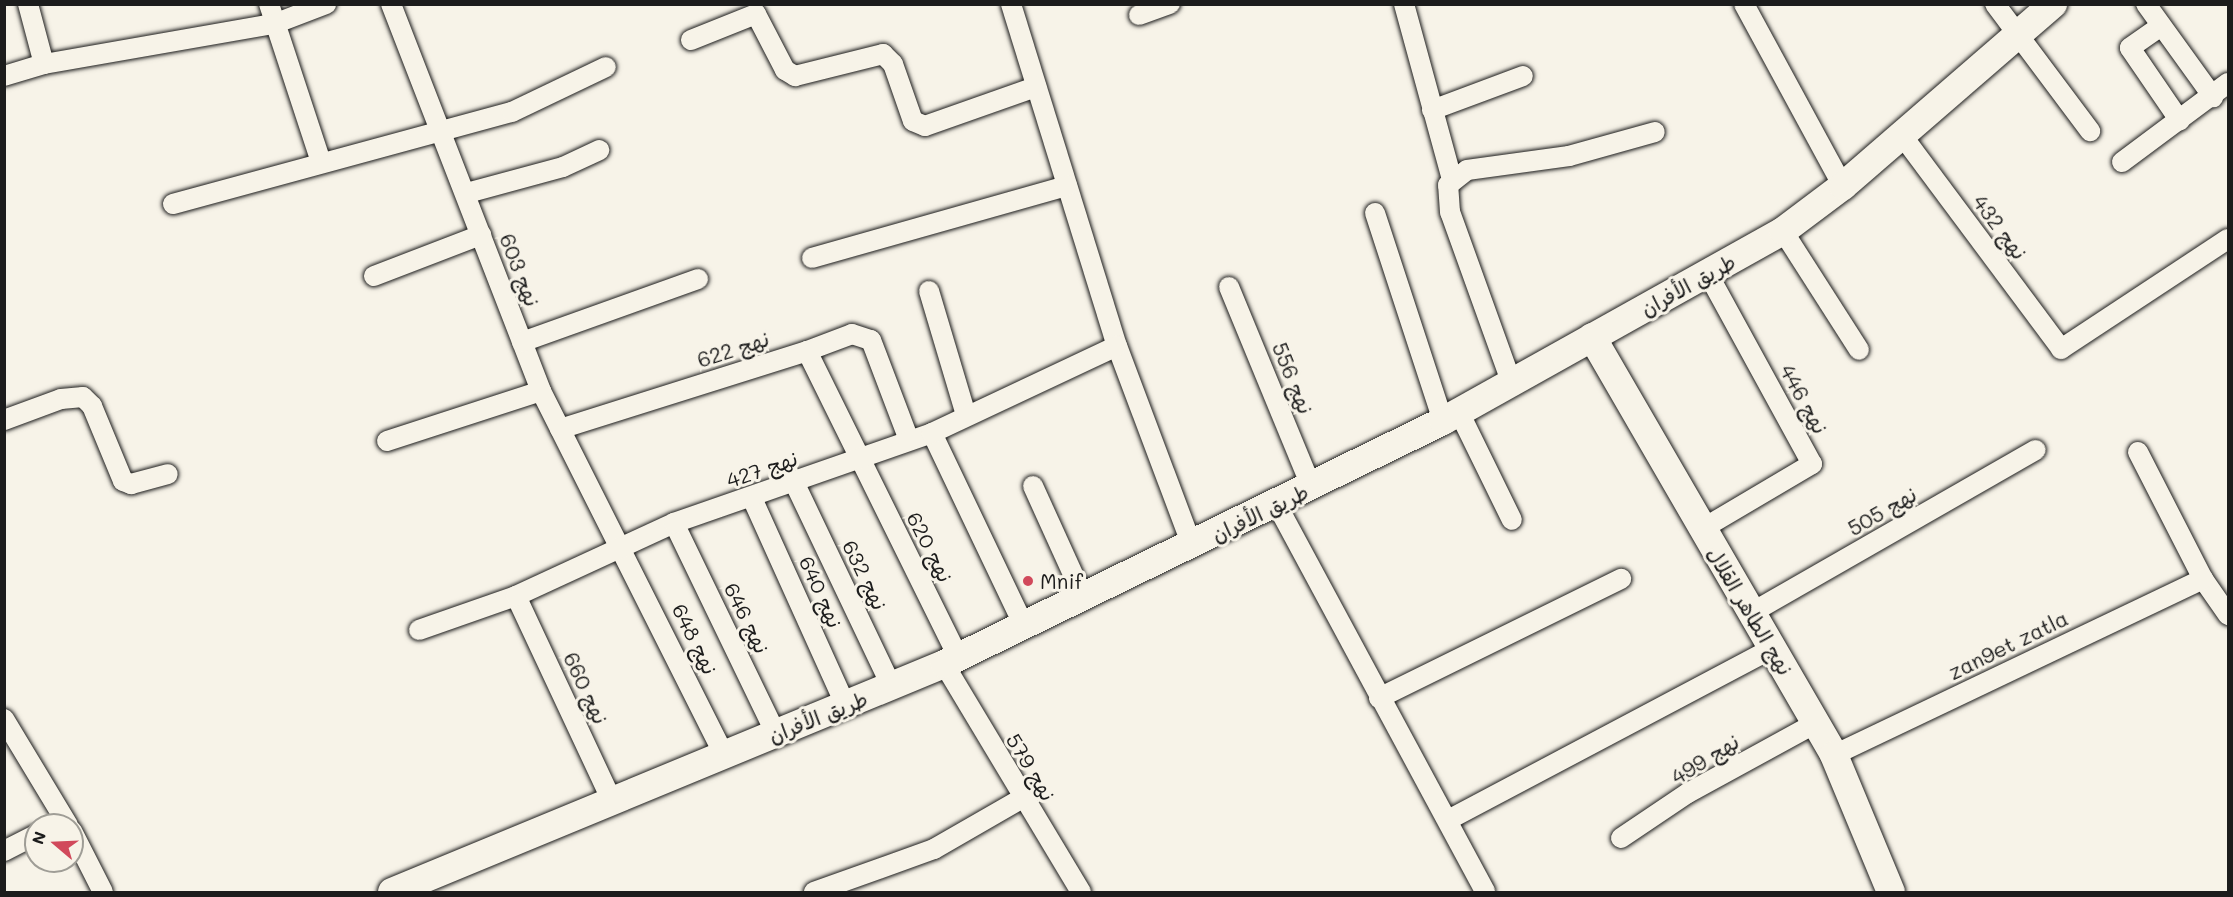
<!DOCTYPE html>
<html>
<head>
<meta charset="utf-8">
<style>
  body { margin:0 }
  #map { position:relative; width:2233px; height:897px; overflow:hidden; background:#f7f3e8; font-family:Mali,"Playpen Sans Arabic",sans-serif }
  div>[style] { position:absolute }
  .roads { filter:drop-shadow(0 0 2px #1c1c1c) drop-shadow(0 0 2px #1c1c1c) }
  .street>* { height:20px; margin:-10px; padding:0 10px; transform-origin:10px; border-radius:10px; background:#f7f3e8 }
  .secondary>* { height:28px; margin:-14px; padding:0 14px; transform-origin:14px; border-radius:14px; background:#f7f3e8 }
  .dots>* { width:16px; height:16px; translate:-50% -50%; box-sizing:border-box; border:3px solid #f7f3e8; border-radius:50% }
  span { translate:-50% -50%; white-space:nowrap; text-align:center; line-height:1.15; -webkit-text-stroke:6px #f7f3e8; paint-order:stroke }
  .street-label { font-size:21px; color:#1c1c1c }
  .poi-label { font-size:21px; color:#1c1c1c }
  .left { translate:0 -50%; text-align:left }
  .frame { position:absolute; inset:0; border:6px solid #1c1c1c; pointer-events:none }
  .north { position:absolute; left:24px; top:813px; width:60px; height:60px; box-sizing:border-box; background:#f7f3e8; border:2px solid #9f9d96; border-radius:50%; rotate:289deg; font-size:16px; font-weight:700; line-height:24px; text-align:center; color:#1c1c1c }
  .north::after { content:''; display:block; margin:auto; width:21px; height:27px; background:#d1495b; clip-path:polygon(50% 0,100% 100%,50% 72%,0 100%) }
</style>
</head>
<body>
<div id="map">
  <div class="roads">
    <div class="street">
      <i style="left:28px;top:4px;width:62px;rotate:75.1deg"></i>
      <i style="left:269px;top:4px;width:166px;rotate:71.8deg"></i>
      <i style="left:391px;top:4px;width:415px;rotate:68.8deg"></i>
      <i style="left:541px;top:391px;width:407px;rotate:63.3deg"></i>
      <i style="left:1011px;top:4px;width:358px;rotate:72.8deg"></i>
      <i style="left:1117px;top:346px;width:214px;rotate:69.4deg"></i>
      <i style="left:1404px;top:4px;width:181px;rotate:74.7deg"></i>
      <i style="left:1744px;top:4px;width:207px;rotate:61.5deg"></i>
      <i style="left:1995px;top:4px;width:159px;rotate:53.2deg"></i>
      <i style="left:2146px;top:4px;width:115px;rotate:54.2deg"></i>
      <i style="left:1139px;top:15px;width:33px;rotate:-20deg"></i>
      <i style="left:2161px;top:26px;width:38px;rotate:145deg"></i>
      <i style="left:2130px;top:48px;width:88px;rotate:55.6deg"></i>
      <i style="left:691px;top:40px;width:70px;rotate:-21.8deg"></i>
      <i style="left:756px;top:14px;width:63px;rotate:62.6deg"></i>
      <i style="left:785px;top:70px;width:12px;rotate:31deg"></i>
      <i style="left:795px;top:76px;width:91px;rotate:-14deg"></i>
      <i style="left:883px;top:54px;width:14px;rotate:45deg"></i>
      <i style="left:893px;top:64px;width:60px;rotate:70.7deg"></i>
      <i style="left:913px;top:121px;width:13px;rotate:23deg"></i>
      <i style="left:925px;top:126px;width:118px;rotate:-19.4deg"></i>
      <i style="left:4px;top:76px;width:42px;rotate:-16.7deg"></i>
      <i style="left:44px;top:64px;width:233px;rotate:-9.9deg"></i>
      <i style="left:274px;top:24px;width:56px;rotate:-21deg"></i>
      <i style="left:1432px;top:110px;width:97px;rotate:-20.5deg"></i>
      <i style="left:1901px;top:134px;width:268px;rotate:53.3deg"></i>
      <i style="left:2061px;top:349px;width:200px;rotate:-33.4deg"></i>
      <i style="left:2122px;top:162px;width:132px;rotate:-36.7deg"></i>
      <i style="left:467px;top:193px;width:99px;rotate:-15.2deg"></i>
      <i style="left:563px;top:167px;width:40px;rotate:-25deg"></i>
      <i style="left:173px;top:204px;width:351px;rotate:-15.2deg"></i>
      <i style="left:512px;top:112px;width:104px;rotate:-25.6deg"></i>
      <i style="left:1375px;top:213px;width:219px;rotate:71.9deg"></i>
      <i style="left:1783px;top:231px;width:141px;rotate:57.4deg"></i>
      <i style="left:812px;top:258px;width:265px;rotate:-15.8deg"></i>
      <i style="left:374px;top:276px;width:115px;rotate:-21deg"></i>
      <i style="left:1229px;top:287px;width:217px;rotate:67.6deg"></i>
      <i style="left:929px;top:291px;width:129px;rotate:73.4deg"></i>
      <i style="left:522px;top:342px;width:187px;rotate:-19.7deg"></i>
      <i style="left:807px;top:351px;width:48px;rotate:-20.7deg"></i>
      <i style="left:852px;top:334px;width:20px;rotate:18deg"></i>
      <i style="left:871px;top:340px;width:107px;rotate:69.2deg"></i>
      <i style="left:1512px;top:384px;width:183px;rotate:-109.8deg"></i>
      <i style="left:1450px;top:212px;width:27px;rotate:-94deg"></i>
      <i style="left:1448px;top:185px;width:24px;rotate:-38deg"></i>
      <i style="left:1467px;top:170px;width:103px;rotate:-7.8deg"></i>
      <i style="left:1569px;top:156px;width:89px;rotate:-15.6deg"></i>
      <i style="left:1459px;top:412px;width:120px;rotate:63.9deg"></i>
      <i style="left:4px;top:420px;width:61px;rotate:-20.2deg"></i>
      <i style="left:61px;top:399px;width:22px;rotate:-5deg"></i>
      <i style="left:83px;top:397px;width:13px;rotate:45deg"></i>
      <i style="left:92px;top:406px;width:81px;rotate:67.5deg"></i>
      <i style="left:123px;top:481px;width:9px;rotate:21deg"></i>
      <i style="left:131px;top:484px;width:38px;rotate:-15deg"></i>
      <i style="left:560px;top:429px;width:259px;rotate:-17.5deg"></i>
      <i style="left:807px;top:351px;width:341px;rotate:63.7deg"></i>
      <i style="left:932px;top:433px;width:212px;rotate:64.5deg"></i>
      <i style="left:387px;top:441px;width:162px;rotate:-18deg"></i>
      <i style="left:2138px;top:452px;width:143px;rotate:62.9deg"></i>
      <i style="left:2203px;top:579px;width:44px;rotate:55.2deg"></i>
      <i style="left:795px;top:484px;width:225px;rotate:64.5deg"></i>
      <i style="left:1033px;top:486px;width:121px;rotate:65.6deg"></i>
      <i style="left:752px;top:498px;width:228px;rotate:65.7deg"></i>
      <i style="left:1277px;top:505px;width:439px;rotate:61.7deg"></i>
      <i style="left:674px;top:523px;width:234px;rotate:64.2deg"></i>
      <i style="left:1702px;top:529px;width:128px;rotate:-30.6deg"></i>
      <i style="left:1812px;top:464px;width:214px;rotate:-118.7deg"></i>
      <i style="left:516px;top:596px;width:226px;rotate:64.9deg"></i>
      <i style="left:1751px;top:613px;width:328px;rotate:-29.8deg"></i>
      <i style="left:419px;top:630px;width:103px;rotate:-19.3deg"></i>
      <i style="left:516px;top:596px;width:174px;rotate:-24.8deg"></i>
      <i style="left:674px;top:523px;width:273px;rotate:-19.2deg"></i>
      <i style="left:932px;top:433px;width:204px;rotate:-25.2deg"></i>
      <i style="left:944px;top:664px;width:266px;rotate:59deg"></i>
      <i style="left:1379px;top:698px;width:270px;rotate:-26.2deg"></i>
      <i style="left:4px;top:719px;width:124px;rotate:58.9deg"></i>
      <i style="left:1834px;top:755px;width:409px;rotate:-25.5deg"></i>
      <i style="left:1448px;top:820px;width:368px;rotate:-27.9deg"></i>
      <i style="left:72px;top:831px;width:68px;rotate:63.1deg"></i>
      <i style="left:1621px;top:838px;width:81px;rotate:-33.9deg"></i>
      <i style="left:1688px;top:793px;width:146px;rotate:-28.7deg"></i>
      <i style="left:4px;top:851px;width:36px;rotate:-27deg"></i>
      <i style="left:814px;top:892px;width:127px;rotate:-19.7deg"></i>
      <i style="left:934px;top:849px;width:100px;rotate:-29.9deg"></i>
    </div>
    <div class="secondary">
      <i style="left:1592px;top:337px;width:483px;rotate:59.9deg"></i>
      <i style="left:1834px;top:755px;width:148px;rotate:67.4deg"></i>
      <i style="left:392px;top:892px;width:597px;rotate:-22.44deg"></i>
      <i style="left:944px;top:664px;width:555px;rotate:-25.96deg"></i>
      <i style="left:1443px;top:421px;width:389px;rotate:-29.2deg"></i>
      <i style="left:1783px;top:231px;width:75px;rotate:-36.9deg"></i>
      <i style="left:1843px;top:186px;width:278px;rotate:-40.9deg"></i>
    </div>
  </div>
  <div class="dots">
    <i style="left:1028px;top:581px;background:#d1495b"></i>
  </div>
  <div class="street-label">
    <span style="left:2000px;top:227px;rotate:53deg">نهج 432</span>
    <span style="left:520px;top:270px;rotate:69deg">نهج 603</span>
    <span style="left:1688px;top:285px;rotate:-29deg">طريق الأفران</span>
    <span style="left:733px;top:349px;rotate:-18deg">نهج 622</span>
    <span style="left:1293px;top:378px;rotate:68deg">نهج 556</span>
    <span style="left:1804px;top:399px;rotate:61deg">نهج 446</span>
    <span style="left:762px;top:469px;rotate:-19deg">نهج 427</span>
    <span style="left:1882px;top:511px;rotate:-30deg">نهج 505</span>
    <span style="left:1260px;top:513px;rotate:-26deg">طريق الأفران</span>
    <span style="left:930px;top:547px;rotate:63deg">نهج 620</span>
    <span style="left:865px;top:575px;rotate:64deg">نهج 632</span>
    <span style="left:821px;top:592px;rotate:66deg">نهج 640</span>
    <span style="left:1750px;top:611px;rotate:59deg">نهج الطاهر القلال</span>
    <span style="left:747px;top:618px;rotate:64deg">نهج 646</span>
    <span style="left:695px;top:639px;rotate:64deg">نهج 648</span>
    <span style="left:2008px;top:645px;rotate:-26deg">zan9et zatla</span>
    <span style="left:586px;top:688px;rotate:65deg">نهج 660</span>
    <span style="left:818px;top:717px;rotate:-22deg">طريق الأفران</span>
    <span style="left:1705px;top:759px;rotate:-32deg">نهج 499</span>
    <span style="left:1031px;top:767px;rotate:59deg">نهج 579</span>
  </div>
  <div class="poi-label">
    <span class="left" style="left:1040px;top:581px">Mnif</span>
  </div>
  <div class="frame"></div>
  <div class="north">N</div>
</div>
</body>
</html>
